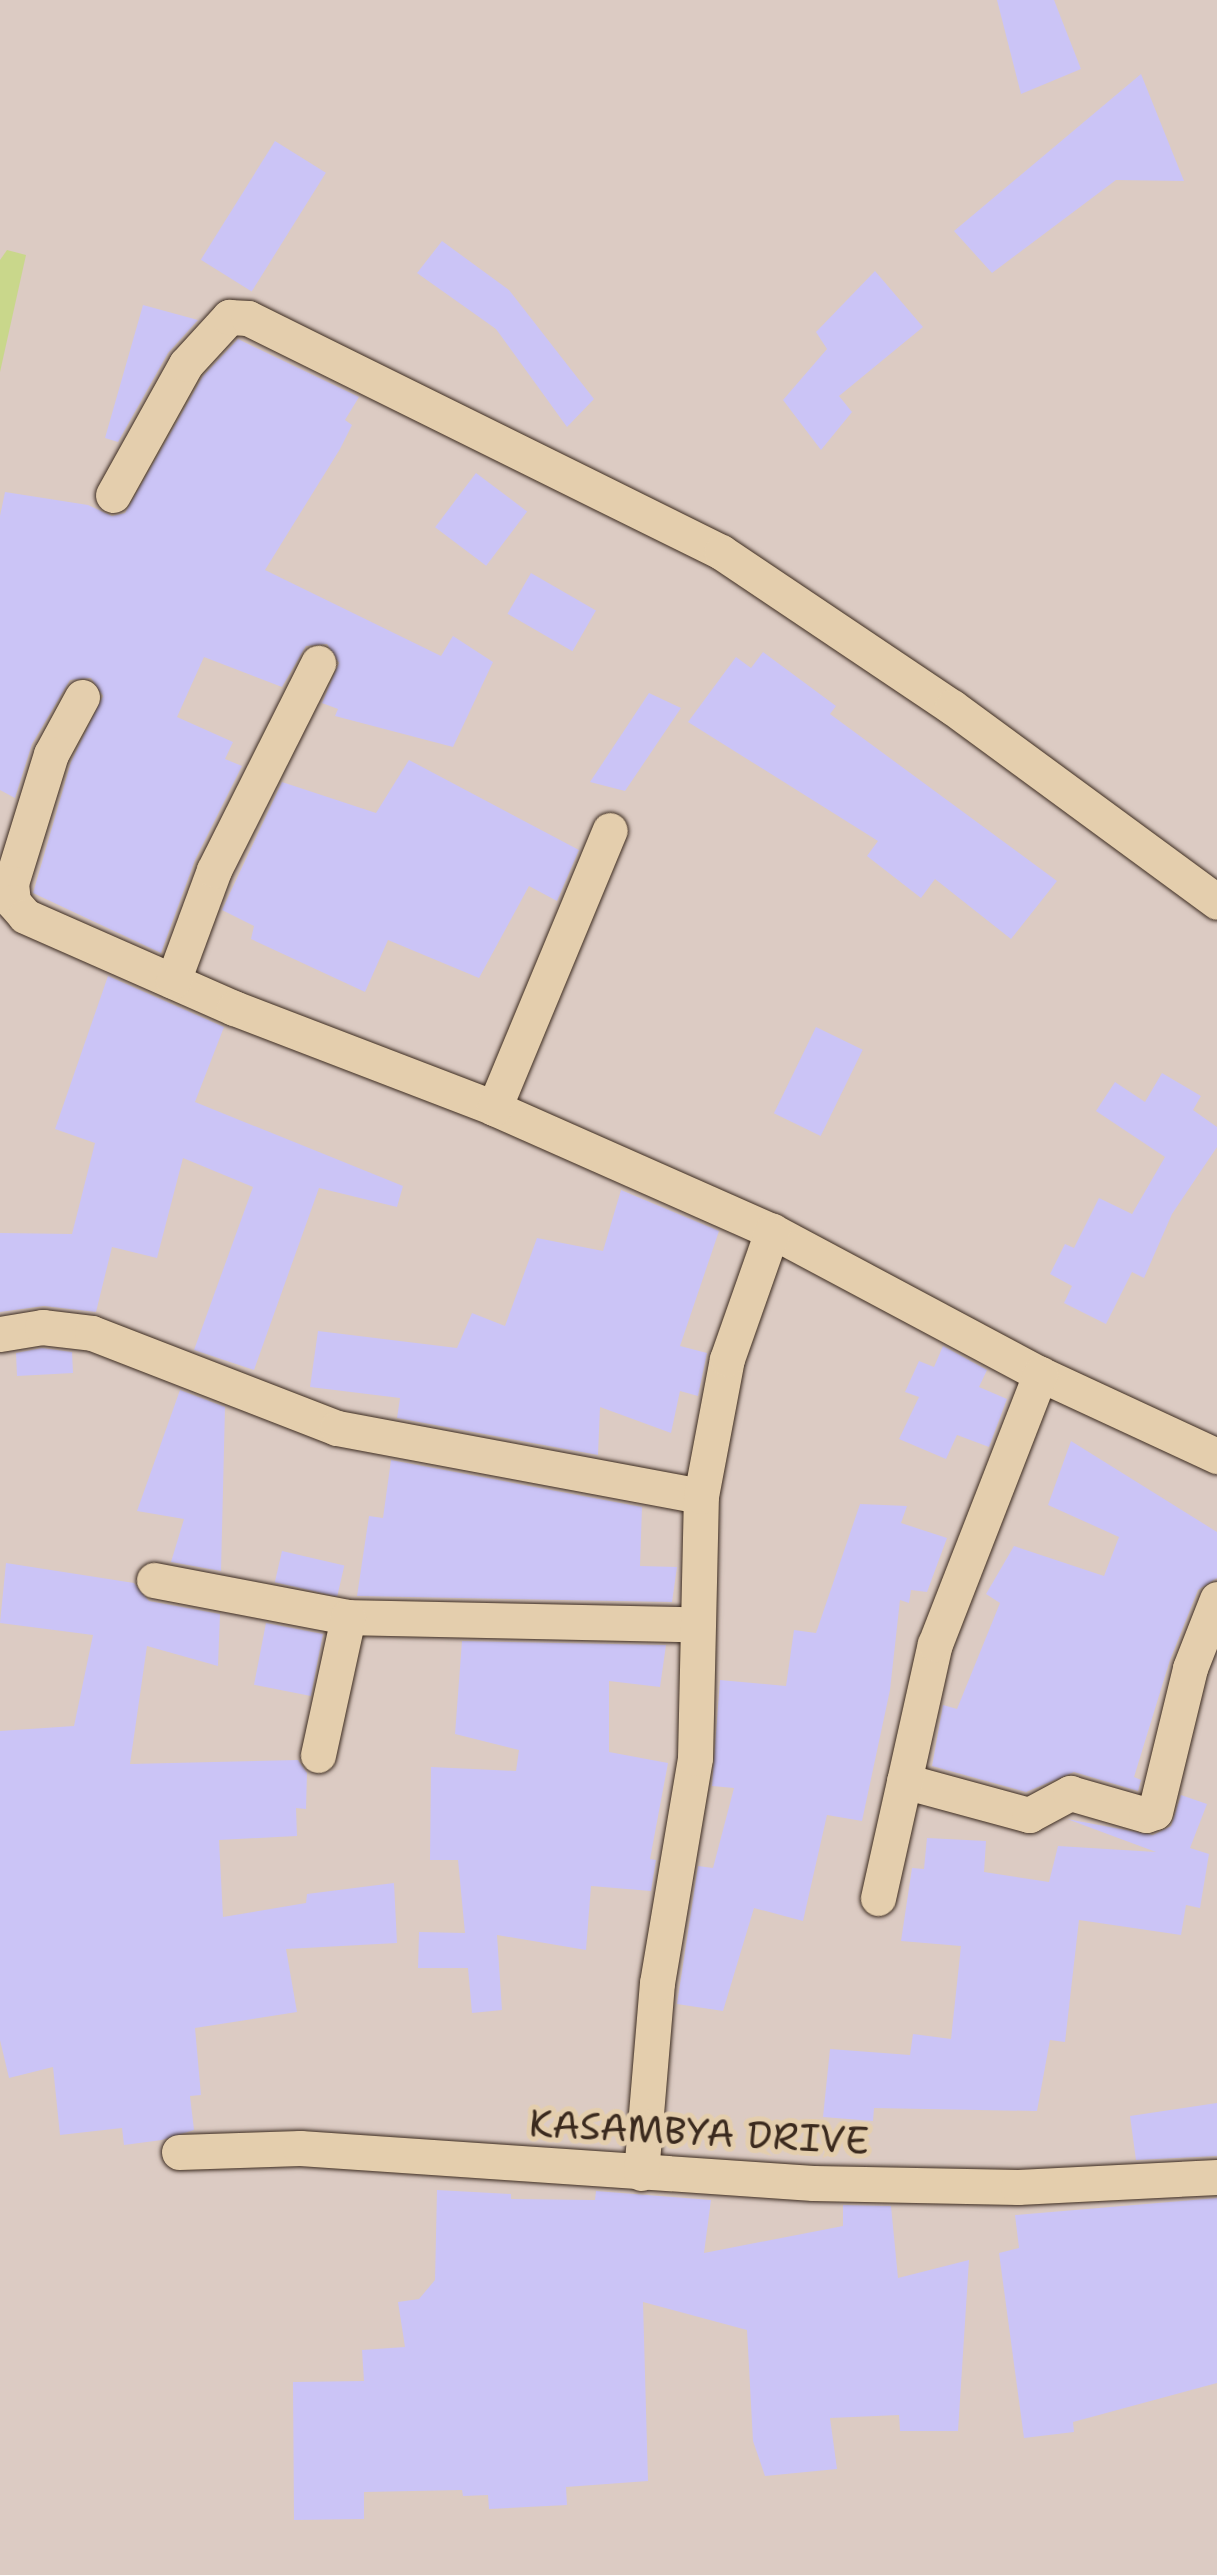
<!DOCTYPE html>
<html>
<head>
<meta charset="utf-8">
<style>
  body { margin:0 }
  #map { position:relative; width:1217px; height:2575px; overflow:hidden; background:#dccbc3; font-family:"Shantell Sans",sans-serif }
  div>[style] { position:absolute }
  .green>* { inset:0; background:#c9d78b }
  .building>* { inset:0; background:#cbc4f6; transform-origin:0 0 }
  .roads { filter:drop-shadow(0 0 2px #3b2a1e) drop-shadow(0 0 2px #3b2a1e) }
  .minor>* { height:35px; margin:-17.5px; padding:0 17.5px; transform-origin:17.5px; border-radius:17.5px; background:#e4cead }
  span { translate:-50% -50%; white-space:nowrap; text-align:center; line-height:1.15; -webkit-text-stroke:10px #e4cead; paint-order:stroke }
  .street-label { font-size:38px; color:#3b2a1e }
</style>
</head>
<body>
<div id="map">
  <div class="green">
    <i style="clip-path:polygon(7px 250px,26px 255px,0 372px,0 260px)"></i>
  </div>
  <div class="building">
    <i style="clip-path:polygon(997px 0,1054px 0,1081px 69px,1021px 94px)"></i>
    <i style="clip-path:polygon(1141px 74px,1184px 181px,1116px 180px,992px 273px,954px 231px)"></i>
    <i style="left:275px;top:141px;width:60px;height:140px;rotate:32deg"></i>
    <i style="clip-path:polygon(442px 241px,509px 290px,594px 399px,567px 427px,496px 329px,417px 273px)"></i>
    <i style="clip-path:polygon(875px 271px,923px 327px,839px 396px,852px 412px,821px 450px,783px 400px,827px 349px,816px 332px)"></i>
    <i style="clip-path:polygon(143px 305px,198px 320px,168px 353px,118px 442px,105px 438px)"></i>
    <i style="clip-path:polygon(238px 339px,359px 397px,345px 420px,352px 425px,340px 449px,265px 570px,441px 656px,453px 636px,493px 662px,453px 747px,335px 716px,338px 709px,322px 703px,339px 663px,327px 644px,306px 646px,282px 687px,204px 657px,177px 717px,233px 742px,225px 759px,242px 766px,195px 860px,161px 953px,33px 893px,71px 762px,103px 696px,91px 678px,70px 680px,32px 744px,15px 798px,0 790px,0 516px,5px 492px,88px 505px,112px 516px,125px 513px,203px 376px)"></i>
    <i style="left:476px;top:473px;width:64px;height:68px;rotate:37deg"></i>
    <i style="left:531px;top:573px;width:75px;height:47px;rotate:30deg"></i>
    <i style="clip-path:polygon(763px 652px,836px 706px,830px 714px,1057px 881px,1011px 939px,935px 879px,921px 898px,867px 856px,878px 841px,688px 722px,736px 657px,751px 668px)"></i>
    <i style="clip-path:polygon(649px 693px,681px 708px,625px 791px,590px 782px)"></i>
    <i style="clip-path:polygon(409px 760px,579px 850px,557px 901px,529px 886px,479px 978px,388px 940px,365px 992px,251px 939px,254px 926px,222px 910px,282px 782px,376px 813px)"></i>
    <i style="clip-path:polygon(108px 976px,224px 1027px,195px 1102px,403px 1186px,397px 1207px,319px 1188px,254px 1370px,194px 1350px,253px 1187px,183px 1158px,157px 1258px,112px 1247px,96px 1312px,44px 1306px,0 1312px,0 1233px,72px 1234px,95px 1143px,55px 1129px)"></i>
    <i style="left:816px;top:1027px;width:52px;height:96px;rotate:26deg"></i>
    <i style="clip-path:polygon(1162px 1073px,1201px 1096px,1193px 1110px,1217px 1127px,1217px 1147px,1172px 1214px,1144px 1278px,1132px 1272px,1106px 1324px,1064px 1303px,1072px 1286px,1050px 1274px,1065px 1244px,1074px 1248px,1099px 1198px,1132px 1214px,1165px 1157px,1096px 1111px,1115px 1082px,1145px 1102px)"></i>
    <i style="clip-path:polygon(621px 1190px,719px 1231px,680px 1346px,707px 1353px,698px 1396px,680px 1391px,671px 1433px,600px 1407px,598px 1455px,397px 1418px,400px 1398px,310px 1387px,318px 1331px,457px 1348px,472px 1313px,505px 1326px,537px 1238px,603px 1251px)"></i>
    <i style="clip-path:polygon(943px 1346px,987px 1370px,979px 1387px,1007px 1399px,989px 1447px,957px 1435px,946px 1459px,899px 1439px,919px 1397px,905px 1392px,919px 1361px,934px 1367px)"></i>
    <i style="clip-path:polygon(42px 1348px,72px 1352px,73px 1373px,17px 1376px,16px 1353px)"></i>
    <i style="clip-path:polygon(180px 1390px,225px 1407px,221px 1571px,171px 1562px,184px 1519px,137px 1511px)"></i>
    <i style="clip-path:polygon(1071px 1441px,1217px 1532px,1217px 1578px,1198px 1590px,1170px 1660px,1134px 1777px,1141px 1780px,1138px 1791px,1074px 1772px,1026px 1792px,932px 1766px,943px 1705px,957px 1709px,1000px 1603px,986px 1594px,1014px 1546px,1104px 1576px,1119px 1537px,1048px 1505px)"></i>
    <i style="clip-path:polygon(391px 1460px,642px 1507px,640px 1566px,677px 1567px,672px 1602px,357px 1596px,369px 1516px,383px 1518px)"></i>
    <i style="clip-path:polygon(860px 1504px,907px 1506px,901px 1523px,947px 1538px,927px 1592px,911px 1590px,909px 1603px,900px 1600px,890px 1690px,862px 1821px,827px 1815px,803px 1921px,754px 1908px,723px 2011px,677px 2004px,698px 1866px,713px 1868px,734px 1788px,712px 1786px,720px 1680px,786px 1686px,794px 1630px,816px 1633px)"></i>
    <i style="left:282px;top:1551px;width:64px;height:32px;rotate:13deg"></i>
    <i style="clip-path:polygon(6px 1563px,134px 1583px,149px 1601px,220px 1614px,218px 1666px,147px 1646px,130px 1764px,298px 1760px,307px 1773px,306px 1809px,296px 1808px,297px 1836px,219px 1840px,223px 1917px,306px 1903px,307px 1894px,394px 1883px,397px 1943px,286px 1949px,297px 2012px,195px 2028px,201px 2095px,190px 2096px,194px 2130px,162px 2140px,124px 2145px,122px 2128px,60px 2135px,53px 2067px,9px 2078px,0 2040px,0 1731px,74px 1726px,93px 1635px,0 1623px)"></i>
    <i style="left:266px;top:1623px;width:58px;height:63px;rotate:11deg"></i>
    <i style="clip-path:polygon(462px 1641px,666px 1645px,660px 1687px,609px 1681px,609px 1752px,668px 1763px,650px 1859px,656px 1860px,651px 1891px,591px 1886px,586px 1950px,497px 1935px,502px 2010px,472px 2013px,468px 1968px,418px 1968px,419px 1932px,465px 1933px,458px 1860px,430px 1860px,431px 1767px,516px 1771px,519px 1750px,455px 1734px)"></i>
    <i style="clip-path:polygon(1181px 1795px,1207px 1804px,1190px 1848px,1209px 1854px,1200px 1908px,1186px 1905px,1181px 1935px,1079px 1920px,1065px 2042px,1050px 2040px,1037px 2111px,874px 2108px,873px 2121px,823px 2117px,830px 2049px,910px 2055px,913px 2034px,951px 2039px,961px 1946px,901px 1941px,912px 1868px,924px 1869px,927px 1838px,986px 1841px,984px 1872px,1049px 1882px,1058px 1846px,1156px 1852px,1067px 1819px,1153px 1835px,1171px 1826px)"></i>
    <i style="clip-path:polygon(1217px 2103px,1217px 2156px,1136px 2160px,1130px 2116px)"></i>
    <i style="clip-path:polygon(437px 2190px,511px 2194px,511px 2199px,595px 2200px,596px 2191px,711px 2200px,704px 2253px,843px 2226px,843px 2205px,891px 2206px,898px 2278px,969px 2260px,958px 2431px,900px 2431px,899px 2415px,830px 2418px,837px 2469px,765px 2476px,753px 2441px,747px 2330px,643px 2302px,648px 2481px,566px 2487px,567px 2505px,489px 2509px,488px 2495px,463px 2496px,462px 2490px,364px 2492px,364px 2519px,294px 2520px,293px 2382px,364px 2381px,362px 2350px,405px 2347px,398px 2302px,419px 2299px,435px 2280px)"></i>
    <i style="clip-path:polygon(1217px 2198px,1217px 2383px,1073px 2422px,1074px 2432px,1024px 2438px,999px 2253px,1019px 2248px,1015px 2215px)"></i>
  </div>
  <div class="roads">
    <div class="minor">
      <i style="left:113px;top:495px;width:150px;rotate:-60.9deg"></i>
      <i style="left:186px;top:364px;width:64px;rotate:-47.5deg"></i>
      <i style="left:229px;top:317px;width:19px;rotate:3deg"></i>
      <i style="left:248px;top:318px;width:528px;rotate:26.32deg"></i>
      <i style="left:721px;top:552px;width:278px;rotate:33.9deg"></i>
      <i style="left:952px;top:707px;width:329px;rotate:36.3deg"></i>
      <i style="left:82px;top:697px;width:65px;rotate:118.5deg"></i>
      <i style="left:51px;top:754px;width:135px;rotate:107.2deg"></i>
      <i style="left:11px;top:883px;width:19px;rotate:84deg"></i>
      <i style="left:13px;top:902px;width:18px;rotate:49deg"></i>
      <i style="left:25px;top:916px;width:228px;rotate:23.8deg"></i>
      <i style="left:234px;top:1008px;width:279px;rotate:21deg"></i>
      <i style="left:494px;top:1108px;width:304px;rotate:23.9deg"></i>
      <i style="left:772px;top:1231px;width:304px;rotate:28.1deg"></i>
      <i style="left:1040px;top:1374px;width:195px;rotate:24.9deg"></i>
      <i style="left:173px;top:981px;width:118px;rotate:-69.7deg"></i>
      <i style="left:214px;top:870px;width:232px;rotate:-63.3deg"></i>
      <i style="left:494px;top:1108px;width:301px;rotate:-67.4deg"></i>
      <i style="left:0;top:1334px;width:43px;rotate:-9.5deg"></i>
      <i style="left:42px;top:1327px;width:50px;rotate:6.8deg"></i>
      <i style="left:92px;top:1333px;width:263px;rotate:21.2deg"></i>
      <i style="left:337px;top:1428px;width:370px;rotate:10.6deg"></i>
      <i style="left:154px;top:1580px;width:197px;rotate:10.8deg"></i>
      <i style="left:348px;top:1617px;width:348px;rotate:1.2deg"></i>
      <i style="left:318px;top:1755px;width:141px;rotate:-77.7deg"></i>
      <i style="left:904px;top:1781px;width:130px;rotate:15.2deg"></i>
      <i style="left:1029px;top:1815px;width:47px;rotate:-28.2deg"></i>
      <i style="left:1070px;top:1793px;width:79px;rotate:16.1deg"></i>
      <i style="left:1146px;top:1815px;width:9px;rotate:-18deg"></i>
      <i style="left:1155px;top:1812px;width:148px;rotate:-76.3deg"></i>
      <i style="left:1190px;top:1668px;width:74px;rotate:-68.6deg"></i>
      <i style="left:878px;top:1898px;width:260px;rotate:-77.4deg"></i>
      <i style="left:935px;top:1644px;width:290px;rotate:-68.7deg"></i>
      <i style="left:179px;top:2152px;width:121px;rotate:-1.9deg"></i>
      <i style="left:300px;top:2148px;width:514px;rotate:3.9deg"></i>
      <i style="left:813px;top:2183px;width:205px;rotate:1.1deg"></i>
      <i style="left:1018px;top:2187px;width:199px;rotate:-2.9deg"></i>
      <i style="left:641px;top:2173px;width:191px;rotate:-85.2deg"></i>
      <i style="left:657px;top:1983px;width:228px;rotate:-80.4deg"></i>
      <i style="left:695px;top:1758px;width:262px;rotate:-88.7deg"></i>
      <i style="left:701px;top:1496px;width:139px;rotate:-79.3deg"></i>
      <i style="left:727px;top:1359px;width:136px;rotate:-70.6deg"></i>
    </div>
  </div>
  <div class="street-label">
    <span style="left:699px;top:2132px;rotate:3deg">KASAMBYA DRIVE</span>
  </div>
</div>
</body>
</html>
